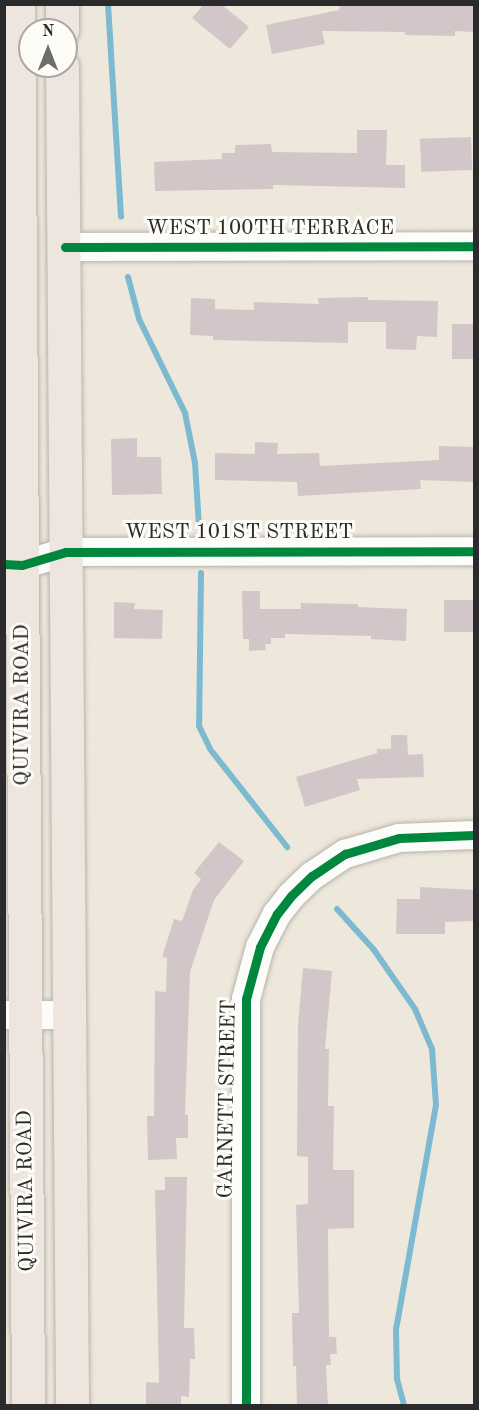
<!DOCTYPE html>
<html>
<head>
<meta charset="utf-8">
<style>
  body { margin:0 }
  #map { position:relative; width:479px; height:1410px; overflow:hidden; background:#eee8dc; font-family:"Old Standard TT",serif }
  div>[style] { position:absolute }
  .stream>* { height:6px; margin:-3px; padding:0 3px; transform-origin:3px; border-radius:3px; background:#7dbacf }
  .building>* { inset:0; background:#d3c6c8; transform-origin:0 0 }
  .roads { filter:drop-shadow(0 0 2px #b8b4ac) drop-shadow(0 0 2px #b8b4ac) }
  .minor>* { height:28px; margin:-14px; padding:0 14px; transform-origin:14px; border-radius:14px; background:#fcfcfa }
  .major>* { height:33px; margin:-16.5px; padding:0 16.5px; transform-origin:16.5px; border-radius:16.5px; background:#ede5de }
  .cycleway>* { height:9px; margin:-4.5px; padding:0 4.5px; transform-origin:4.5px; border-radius:4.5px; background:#00873e }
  span { translate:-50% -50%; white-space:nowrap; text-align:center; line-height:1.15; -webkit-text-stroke:6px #fdfcf7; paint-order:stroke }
  .street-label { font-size:21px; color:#2b2b2b }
  .frame { position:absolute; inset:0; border:6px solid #2b2b2b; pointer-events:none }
  .north { position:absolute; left:18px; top:18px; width:60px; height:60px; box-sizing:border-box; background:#fdfcf7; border:2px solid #a9a8a5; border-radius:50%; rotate:0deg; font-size:16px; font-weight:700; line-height:24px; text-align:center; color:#2b2b2b }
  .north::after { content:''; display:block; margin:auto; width:21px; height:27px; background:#6f6d69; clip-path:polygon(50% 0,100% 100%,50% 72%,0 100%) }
</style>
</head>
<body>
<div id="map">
  <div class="stream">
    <i style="left:108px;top:4px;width:213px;rotate:86.5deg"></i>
    <i style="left:128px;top:277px;width:43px;rotate:75.3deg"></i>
    <i style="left:139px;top:319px;width:105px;rotate:63.9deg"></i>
    <i style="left:185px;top:413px;width:51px;rotate:78.7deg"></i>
    <i style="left:195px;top:463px;width:64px;rotate:86.4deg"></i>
    <i style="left:201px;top:573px;width:153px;rotate:90.7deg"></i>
    <i style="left:199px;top:726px;width:25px;rotate:64deg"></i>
    <i style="left:210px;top:749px;width:125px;rotate:51.8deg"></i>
    <i style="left:337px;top:909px;width:55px;rotate:47.9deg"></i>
    <i style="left:374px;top:950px;width:72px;rotate:55.2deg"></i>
    <i style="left:415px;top:1009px;width:43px;rotate:67deg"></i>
    <i style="left:432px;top:1049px;width:56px;rotate:85.9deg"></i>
    <i style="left:436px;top:1105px;width:228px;rotate:100.1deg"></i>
    <i style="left:396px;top:1329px;width:50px;rotate:88.9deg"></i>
    <i style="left:397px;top:1379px;width:28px;rotate:75deg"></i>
  </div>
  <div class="building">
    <i style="clip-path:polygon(204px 4px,221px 4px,249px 27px,230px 49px,192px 18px)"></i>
    <i style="clip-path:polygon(340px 4px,474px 4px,474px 32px,455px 31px,455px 36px,405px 35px,405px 32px,322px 31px,325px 44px,272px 54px,266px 25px,339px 10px)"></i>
    <i style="clip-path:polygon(357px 130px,387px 130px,386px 165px,405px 165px,405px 188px,273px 185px,273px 189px,155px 191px,154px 162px,222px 159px,222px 153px,235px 153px,235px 145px,271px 144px,272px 152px,357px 153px)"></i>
    <i style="left:471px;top:137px;width:33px;height:51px;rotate:88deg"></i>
    <i style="clip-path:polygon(368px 297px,368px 300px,438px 301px,437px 337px,417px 336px,416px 350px,386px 349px,386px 322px,348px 322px,348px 343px,213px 340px,213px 336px,190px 335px,191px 298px,215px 299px,215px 309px,254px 310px,254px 302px,319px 304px,318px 298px)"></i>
    <i style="left:452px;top:324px;width:22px;height:35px"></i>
    <i style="clip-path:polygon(137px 438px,137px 457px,161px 457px,162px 494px,112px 495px,111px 439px)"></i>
    <i style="clip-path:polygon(255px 442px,278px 443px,277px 454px,319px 453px,320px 466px,439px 460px,439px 446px,474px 447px,474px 482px,420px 480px,421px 489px,298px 496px,297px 482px,215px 480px,215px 453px,255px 454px)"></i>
    <i style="clip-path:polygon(242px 591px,260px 591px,260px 609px,301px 609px,301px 603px,358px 604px,358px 607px,407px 609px,406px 641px,371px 639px,371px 636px,285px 634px,285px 638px,271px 638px,271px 644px,265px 644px,266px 650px,249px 651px,249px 639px,243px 639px)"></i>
    <i style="left:474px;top:600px;width:32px;height:30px;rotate:90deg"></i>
    <i style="clip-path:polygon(114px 602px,135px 603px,134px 609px,163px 610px,162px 639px,114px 638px)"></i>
    <i style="clip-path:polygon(391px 735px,407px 735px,408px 755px,423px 754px,424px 777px,357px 779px,360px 790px,305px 807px,296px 777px,377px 753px,377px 749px,391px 749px)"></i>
    <i style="clip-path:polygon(219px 842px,244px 861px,214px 900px,190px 972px,185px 1115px,188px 1115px,188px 1138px,176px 1138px,177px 1159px,148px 1160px,147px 1116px,154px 1116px,155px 991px,166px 992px,167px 958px,162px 957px,174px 919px,182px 921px,193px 890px,201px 879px,194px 873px)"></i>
    <i style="clip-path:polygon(420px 887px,474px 890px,474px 921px,445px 922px,445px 934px,396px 934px,397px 899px,420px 899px)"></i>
    <i style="clip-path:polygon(303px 968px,332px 971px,325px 1049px,329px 1049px,328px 1106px,334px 1106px,333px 1170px,354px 1170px,354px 1228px,328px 1229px,329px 1337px,336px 1337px,337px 1354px,330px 1354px,331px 1365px,326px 1365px,328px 1406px,297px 1406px,296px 1366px,293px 1366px,292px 1313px,299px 1313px,296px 1205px,308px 1204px,308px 1157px,297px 1156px,298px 1025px)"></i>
    <i style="clip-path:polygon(165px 1177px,187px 1177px,184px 1328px,194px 1328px,195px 1359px,190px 1359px,189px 1397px,181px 1396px,181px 1406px,146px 1406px,146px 1382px,159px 1383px,155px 1190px,165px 1190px)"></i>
  </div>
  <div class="roads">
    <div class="minor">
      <i style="left:65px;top:247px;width:409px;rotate:-0.1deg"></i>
      <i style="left:4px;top:564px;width:18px;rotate:3deg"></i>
      <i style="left:22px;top:565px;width:46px;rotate:-16.5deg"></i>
      <i style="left:66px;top:552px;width:408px;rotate:-0.1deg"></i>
      <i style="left:4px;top:1015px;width:65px"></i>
      <i style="left:246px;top:1406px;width:407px;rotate:-90deg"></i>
      <i style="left:246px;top:999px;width:54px;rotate:-74.9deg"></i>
      <i style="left:260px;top:947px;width:37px;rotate:-63deg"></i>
      <i style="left:277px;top:914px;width:23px;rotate:-52deg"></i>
      <i style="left:291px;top:896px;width:29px;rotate:-44deg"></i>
      <i style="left:312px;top:876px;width:40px;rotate:-34deg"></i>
      <i style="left:345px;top:854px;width:56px;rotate:-16.5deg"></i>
      <i style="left:399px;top:838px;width:75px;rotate:-2.3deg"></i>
    </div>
    <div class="major">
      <i style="left:18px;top:4px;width:1402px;rotate:89.59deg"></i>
      <i style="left:62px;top:4px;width:26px;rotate:90deg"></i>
      <i style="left:62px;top:66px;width:1340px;rotate:89.57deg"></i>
    </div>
  </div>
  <div class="cycleway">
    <i style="left:65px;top:247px;width:409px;rotate:-0.1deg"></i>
    <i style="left:4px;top:564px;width:18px;rotate:3deg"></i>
    <i style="left:22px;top:565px;width:46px;rotate:-16.5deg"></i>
    <i style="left:66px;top:552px;width:408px;rotate:-0.1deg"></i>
    <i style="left:246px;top:1406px;width:407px;rotate:-90deg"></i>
    <i style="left:246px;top:999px;width:54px;rotate:-74.9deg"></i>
    <i style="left:260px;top:947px;width:37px;rotate:-63deg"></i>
    <i style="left:277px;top:914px;width:23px;rotate:-52deg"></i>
    <i style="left:291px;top:896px;width:29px;rotate:-44deg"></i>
    <i style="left:312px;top:876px;width:40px;rotate:-34deg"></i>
    <i style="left:345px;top:854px;width:56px;rotate:-16.5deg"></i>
    <i style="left:399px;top:838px;width:75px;rotate:-2.3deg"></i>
  </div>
  <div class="street-label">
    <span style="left:270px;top:229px">WEST 100TH TERRACE</span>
    <span style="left:239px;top:533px">WEST 101ST STREET</span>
    <span style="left:23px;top:705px;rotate:-90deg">QUIVIRA ROAD</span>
    <span style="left:228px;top:1099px;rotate:-89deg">GARNETT STREET</span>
    <span style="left:27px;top:1191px;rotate:-91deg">QUIVIRA ROAD</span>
  </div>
  <div class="frame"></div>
  <div class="north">N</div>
</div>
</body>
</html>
